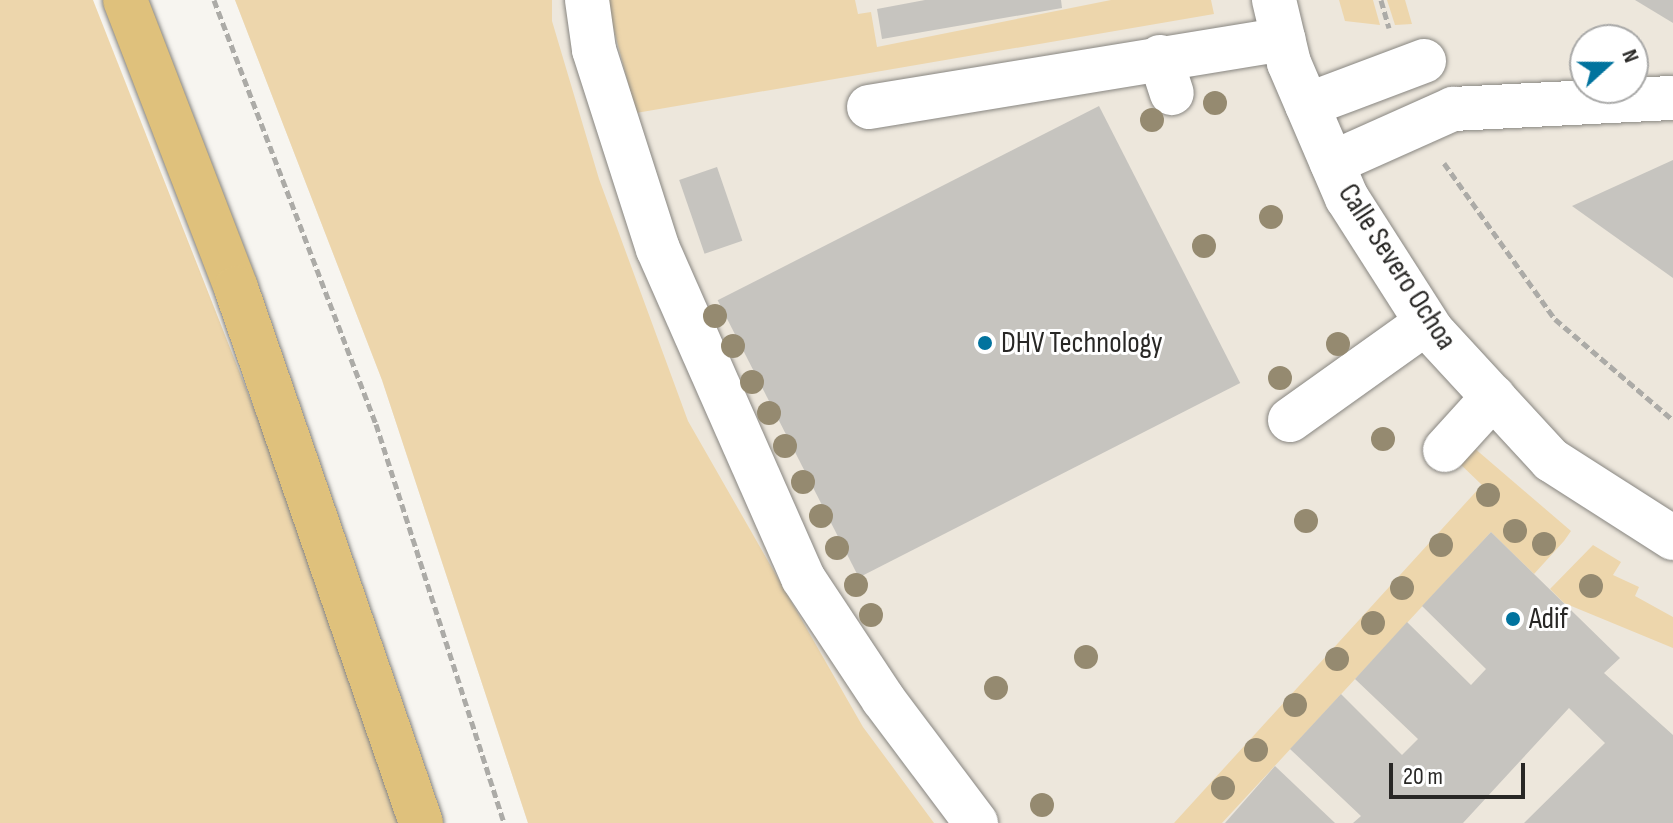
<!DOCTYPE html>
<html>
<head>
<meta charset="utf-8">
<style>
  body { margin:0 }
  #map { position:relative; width:1673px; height:823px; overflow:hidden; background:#f7f5f0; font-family:"Sofia Sans Condensed",sans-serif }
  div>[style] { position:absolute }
  .built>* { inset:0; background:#ede7dc }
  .green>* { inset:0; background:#edd6ac }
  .building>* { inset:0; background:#c6c4bf; transform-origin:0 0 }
  .path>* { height:5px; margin-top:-2.5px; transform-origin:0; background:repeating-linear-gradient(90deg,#acaba7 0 8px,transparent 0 12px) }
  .roads { filter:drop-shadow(0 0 2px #888681) drop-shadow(0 0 2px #888681) }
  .minor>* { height:44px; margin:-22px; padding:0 22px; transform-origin:22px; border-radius:22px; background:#fff }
  .major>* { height:44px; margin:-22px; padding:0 22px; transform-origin:22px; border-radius:22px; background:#dfc17c }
  .trees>* { width:24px; height:24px; margin:-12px; border-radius:50%; background:#958a70 }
  .dots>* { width:22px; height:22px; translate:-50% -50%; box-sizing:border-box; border:4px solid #fff; border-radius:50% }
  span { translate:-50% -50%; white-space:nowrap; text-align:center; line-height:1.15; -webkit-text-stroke:6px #fff; paint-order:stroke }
  .street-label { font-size:30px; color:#282725 }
  .poi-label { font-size:30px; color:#282725 }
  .left { translate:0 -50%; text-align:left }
  .north { position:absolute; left:1569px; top:24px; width:80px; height:80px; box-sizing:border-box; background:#fff; border:2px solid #a9a9a8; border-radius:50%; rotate:69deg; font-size:22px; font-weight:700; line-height:32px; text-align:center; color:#282725 }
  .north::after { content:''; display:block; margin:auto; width:28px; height:36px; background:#01739e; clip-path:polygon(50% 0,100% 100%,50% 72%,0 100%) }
  .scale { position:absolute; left:1389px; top:763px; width:136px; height:36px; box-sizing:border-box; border:4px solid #282725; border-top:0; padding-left:10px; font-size:24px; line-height:28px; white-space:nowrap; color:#282725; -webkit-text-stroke:6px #fff; paint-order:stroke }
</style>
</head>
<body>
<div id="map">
  <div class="built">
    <i style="clip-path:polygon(evenodd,235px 0,1673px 0,1673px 823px,528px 823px,382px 380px,235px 0,1585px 40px,1633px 40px,1633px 88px,1585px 88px,1585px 40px)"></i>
  </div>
  <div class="green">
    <i style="clip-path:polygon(0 0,93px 0,279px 472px,398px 823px,0 823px)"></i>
    <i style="clip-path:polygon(235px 0,552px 0,552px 21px,599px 179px,688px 421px,863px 727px,934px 823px,528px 823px,382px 380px)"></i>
    <i style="clip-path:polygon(606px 0,855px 0,858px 14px,871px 12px,877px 47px,1111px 0,1211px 0,1214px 14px,636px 113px)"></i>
    <i style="clip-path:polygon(1339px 0,1373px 0,1380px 25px,1345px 21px)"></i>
    <i style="clip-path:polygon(1387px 0,1405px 0,1412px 24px,1395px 25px)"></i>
    <i style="clip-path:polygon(1473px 447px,1571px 531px,1564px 541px,1534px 574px,1491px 532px,1222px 823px,1174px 823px,1482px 485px,1457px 461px)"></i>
    <i style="clip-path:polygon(1593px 545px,1621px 562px,1613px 575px,1639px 587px,1635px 596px,1673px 617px,1673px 648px,1564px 603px,1550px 589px)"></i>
  </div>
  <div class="building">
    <i style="clip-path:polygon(925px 0,1061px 0,1062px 8px,882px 39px,877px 9px)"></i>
    <i style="clip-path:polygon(1635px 0,1673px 0,1673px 23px)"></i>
    <i style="left:1099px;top:106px;width:311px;height:428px;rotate:63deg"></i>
    <i style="clip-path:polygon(1673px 160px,1673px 278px,1572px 206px)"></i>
    <i style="left:717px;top:167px;width:78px;height:40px;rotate:71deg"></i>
    <i style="clip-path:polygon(1491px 532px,1620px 658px,1604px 673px,1673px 735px,1673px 823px,1524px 823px,1605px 743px,1569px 708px,1463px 823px,1353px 823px,1361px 816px,1290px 749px,1341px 694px,1402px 755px,1418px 739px,1355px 679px,1407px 622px,1471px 685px,1486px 669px,1422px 606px)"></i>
    <i style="clip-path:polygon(1275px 766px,1335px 823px,1225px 823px)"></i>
  </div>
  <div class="path">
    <i style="left:214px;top:0;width:454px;rotate:69.1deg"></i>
    <i style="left:376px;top:424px;width:419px;rotate:72.2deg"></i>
    <i style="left:1381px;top:0;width:29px;rotate:74deg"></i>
    <i style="left:1444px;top:163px;width:191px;rotate:54.6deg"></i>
    <i style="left:1555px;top:319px;width:155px;rotate:40.6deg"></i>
  </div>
  <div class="roads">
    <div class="minor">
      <i style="left:587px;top:0;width:50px;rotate:82deg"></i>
      <i style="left:594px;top:50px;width:209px;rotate:72.2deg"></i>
      <i style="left:658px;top:249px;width:360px;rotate:66.2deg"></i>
      <i style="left:803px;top:578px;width:145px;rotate:56.5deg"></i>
      <i style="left:883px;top:699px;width:155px;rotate:53.1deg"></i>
      <i style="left:1274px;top:0;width:65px;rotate:76.6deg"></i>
      <i style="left:1289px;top:63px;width:147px;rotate:66.8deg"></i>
      <i style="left:1347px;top:198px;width:158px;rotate:57.4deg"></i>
      <i style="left:1432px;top:331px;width:176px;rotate:47.3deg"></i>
      <i style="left:1551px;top:460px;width:145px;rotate:32.6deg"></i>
      <i style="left:1160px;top:57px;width:38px;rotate:72deg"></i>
      <i style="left:1307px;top:105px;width:125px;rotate:-20.6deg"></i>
      <i style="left:869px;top:107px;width:420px;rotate:-9.3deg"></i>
      <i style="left:1332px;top:163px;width:133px;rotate:-24.1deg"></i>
      <i style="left:1453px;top:109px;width:220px;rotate:-2.9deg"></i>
      <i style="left:1290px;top:420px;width:167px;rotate:-35.5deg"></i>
      <i style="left:1445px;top:450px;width:72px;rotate:-47.8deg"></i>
    </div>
    <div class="major">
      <i style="left:125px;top:0;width:309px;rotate:68.9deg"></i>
      <i style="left:236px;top:288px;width:566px;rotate:70.92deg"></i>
    </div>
  </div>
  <div class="trees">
    <i style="left:1215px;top:103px"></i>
    <i style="left:1152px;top:120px"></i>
    <i style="left:1271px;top:217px"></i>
    <i style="left:1204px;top:246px"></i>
    <i style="left:715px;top:316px"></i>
    <i style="left:1338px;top:344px"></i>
    <i style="left:733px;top:346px"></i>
    <i style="left:1280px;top:378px"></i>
    <i style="left:752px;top:382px"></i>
    <i style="left:769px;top:413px"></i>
    <i style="left:1383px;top:439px"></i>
    <i style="left:785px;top:446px"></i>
    <i style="left:803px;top:482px"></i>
    <i style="left:1488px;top:495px"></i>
    <i style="left:821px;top:516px"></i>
    <i style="left:1306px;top:521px"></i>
    <i style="left:1515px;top:531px"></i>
    <i style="left:1544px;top:544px"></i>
    <i style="left:1441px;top:545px"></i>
    <i style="left:837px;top:548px"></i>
    <i style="left:856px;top:585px"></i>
    <i style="left:1591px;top:586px"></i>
    <i style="left:1402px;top:588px"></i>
    <i style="left:871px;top:615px"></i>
    <i style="left:1373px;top:623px"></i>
    <i style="left:1086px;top:657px"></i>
    <i style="left:1337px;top:659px"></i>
    <i style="left:996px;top:688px"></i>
    <i style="left:1295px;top:705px"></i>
    <i style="left:1256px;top:750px"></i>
    <i style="left:1223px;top:788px"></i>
    <i style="left:1042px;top:805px"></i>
  </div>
  <div class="dots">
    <i style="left:985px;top:343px;background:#01739e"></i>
    <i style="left:1513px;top:619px;background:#01739e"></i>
  </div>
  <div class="street-label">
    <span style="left:1397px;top:267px;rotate:57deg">Calle Severo Ochoa</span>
  </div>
  <div class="poi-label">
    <span class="left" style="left:1001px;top:343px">DHV Technology</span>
    <span class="left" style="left:1529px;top:619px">Adif</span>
  </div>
  <div class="north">N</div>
  <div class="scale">20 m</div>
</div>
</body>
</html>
